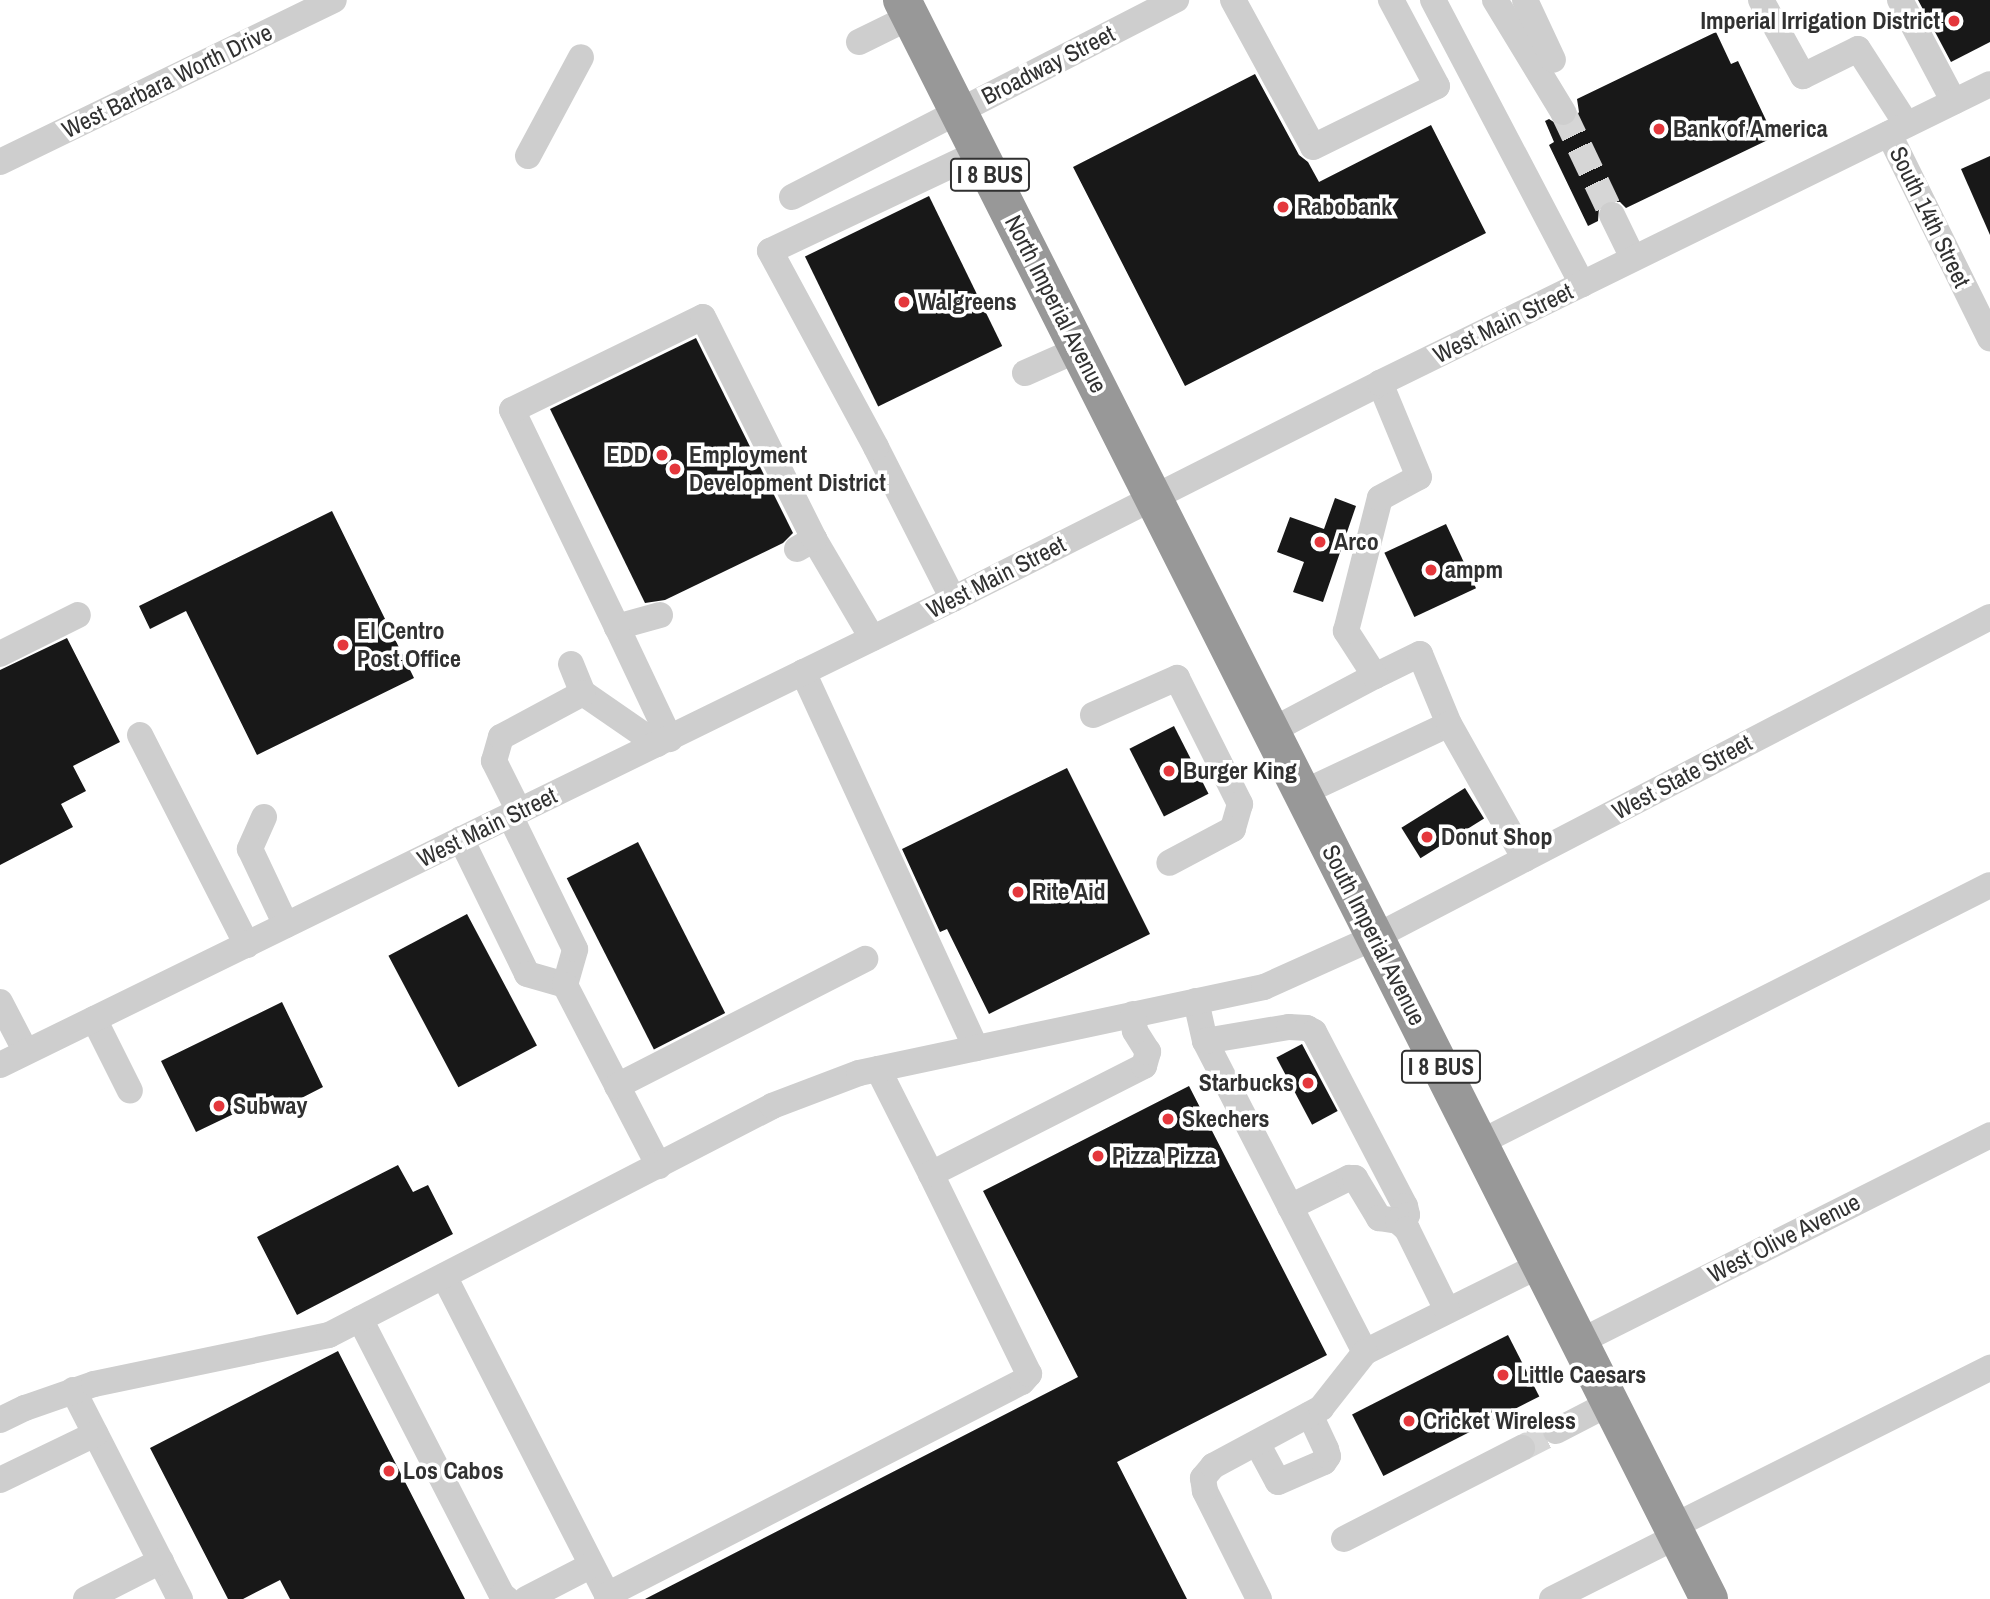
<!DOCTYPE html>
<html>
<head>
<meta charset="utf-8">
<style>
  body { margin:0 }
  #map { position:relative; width:1990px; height:1599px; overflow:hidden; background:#fff; font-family:"Archivo Narrow",sans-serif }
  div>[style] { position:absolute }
  .building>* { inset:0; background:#181818; transform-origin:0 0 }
  .minor-tunnel>* { height:26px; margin-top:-13px; transform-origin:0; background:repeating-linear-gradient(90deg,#d6d6d6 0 26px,transparent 0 39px) }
  .minor>* { height:26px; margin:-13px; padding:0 13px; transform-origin:13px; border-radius:13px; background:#cecece }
  .highway>* { height:38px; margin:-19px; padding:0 19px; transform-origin:19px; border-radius:19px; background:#989898 }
  .dots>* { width:19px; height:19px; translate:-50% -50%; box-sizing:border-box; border:4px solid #fff; border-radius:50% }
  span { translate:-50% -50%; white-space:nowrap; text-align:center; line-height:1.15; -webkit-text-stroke:7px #fff; paint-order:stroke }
  .shield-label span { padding:2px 5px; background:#fff; border:2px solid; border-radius:5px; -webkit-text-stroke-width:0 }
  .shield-label { font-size:23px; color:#313131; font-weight:700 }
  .poi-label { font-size:24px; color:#313131; font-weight:700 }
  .right { translate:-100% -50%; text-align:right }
  .left { translate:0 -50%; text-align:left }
  .street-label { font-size:24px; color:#313131 }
</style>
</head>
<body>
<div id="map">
  <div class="building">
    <i style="clip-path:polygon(1918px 0,1990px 0,1990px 42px,1951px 62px)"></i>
    <i style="clip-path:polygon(1716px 32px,1731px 64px,1738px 61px,1774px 137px,1626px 208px,1620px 202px,1606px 201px,1599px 207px,1598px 221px,1588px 226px,1549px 145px,1554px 142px,1545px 121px,1549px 119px,1563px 128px,1571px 126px,1579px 112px,1577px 99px)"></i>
    <i style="clip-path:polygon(1255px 74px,1299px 155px,1308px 162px,1319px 182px,1431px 125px,1486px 233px,1185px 386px,1073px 167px)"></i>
    <i style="clip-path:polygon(1990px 156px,1990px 235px,1961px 169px)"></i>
    <i style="left:929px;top:196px;width:167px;height:138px;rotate:64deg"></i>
    <i style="clip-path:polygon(696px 338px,793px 533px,783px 543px,665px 600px,645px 603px,550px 409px)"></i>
    <i style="clip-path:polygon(1335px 498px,1356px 506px,1323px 602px,1293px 592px,1304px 562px,1277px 552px,1290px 517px,1324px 529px)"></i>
    <i style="clip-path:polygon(332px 511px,414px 678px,257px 755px,186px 611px,150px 629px,139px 606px)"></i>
    <i style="left:1446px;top:524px;width:71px;height:68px;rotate:65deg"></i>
    <i style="clip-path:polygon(67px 638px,120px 742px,73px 766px,86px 791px,61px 804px,73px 827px,0 865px,0 670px)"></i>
    <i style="left:1174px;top:726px;width:76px;height:50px;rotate:63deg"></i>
    <i style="clip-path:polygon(1067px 768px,1150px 934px,989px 1014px,947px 929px,940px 932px,902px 849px)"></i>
    <i style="left:1465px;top:788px;width:36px;height:75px;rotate:58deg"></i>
    <i style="left:638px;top:842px;width:192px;height:80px;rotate:63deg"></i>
    <i style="left:467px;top:914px;width:149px;height:89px;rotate:62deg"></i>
    <i style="clip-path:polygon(282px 1002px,323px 1087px,280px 1109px,273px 1095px,196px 1132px,161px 1061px)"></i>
    <i style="left:1302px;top:1044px;width:76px;height:29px;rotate:62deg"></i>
    <i style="clip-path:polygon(1189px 1086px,1327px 1355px,1117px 1462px,1187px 1599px,645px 1599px,1078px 1377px,983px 1191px)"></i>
    <i style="clip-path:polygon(398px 1165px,413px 1192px,428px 1185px,453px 1234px,297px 1315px,257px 1237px)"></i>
    <i style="left:1508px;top:1335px;width:69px;height:175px;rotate:63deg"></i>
    <i style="clip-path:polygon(338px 1351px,465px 1599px,290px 1599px,280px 1580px,243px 1599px,228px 1599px,150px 1448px)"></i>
  </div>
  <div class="minor-tunnel">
    <i style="left:1563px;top:112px;width:114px;rotate:64.6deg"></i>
    <i style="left:1522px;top:1448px;width:38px;rotate:-27deg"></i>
  </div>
  <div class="minor">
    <i style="left:1233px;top:0;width:167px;rotate:61.4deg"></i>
    <i style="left:1313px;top:147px;width:138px;rotate:-26.2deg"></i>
    <i style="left:1437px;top:86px;width:98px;rotate:-118.1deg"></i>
    <i style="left:1433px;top:0;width:321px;rotate:62.3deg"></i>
    <i style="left:1495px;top:0;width:131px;rotate:58.7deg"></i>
    <i style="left:1525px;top:0;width:66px;rotate:65deg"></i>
    <i style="left:1761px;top:0;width:87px;rotate:61.1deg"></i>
    <i style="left:1803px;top:76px;width:61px;rotate:-26.1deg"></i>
    <i style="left:1858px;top:49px;width:90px;rotate:57.2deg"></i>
    <i style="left:1900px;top:0;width:115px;rotate:62.1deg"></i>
    <i style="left:859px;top:42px;width:57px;rotate:-26.1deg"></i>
    <i style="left:1889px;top:134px;width:228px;rotate:63.7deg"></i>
    <i style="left:528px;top:156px;width:112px;rotate:-61.8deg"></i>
    <i style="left:0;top:162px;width:371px;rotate:-25.9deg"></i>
    <i style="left:792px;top:197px;width:432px;rotate:-27.2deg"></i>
    <i style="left:1612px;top:215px;width:48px;rotate:64deg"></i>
    <i style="left:1025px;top:373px;width:59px;rotate:-24deg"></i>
    <i style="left:797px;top:549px;width:20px;rotate:-30deg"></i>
    <i style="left:814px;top:539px;width:115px;rotate:59.6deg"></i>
    <i style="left:953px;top:599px;width:170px;rotate:-116.9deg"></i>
    <i style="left:876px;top:447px;width:223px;rotate:-118.4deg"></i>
    <i style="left:770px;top:251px;width:231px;rotate:-25.3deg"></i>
    <i style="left:660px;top:615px;width:45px;rotate:164.4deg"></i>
    <i style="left:617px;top:627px;width:124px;rotate:64.7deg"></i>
    <i style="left:617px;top:627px;width:241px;rotate:-115.8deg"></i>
    <i style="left:512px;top:410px;width:212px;rotate:-26deg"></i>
    <i style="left:703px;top:317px;width:248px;rotate:63.4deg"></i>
    <i style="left:0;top:654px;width:87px;rotate:-26.6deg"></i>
    <i style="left:571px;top:664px;width:31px;rotate:68deg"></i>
    <i style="left:583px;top:693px;width:90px;rotate:34.6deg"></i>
    <i style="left:803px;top:672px;width:414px;rotate:65.3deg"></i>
    <i style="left:1375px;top:676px;width:50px;rotate:-26.1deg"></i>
    <i style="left:1420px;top:654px;width:76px;rotate:67.5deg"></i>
    <i style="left:1093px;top:715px;width:92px;rotate:-23.8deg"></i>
    <i style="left:1177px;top:678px;width:141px;rotate:63.4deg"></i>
    <i style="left:1240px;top:804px;width:26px;rotate:106deg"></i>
    <i style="left:1233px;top:829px;width:72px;rotate:152deg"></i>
    <i style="left:1271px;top:731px;width:118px;rotate:-27.9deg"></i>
    <i style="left:1375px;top:676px;width:54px;rotate:-122.8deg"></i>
    <i style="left:1346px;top:631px;width:137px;rotate:-75.7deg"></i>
    <i style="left:1380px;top:498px;width:44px;rotate:-28.3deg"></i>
    <i style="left:1419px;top:477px;width:102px;rotate:-112.5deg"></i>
    <i style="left:140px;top:735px;width:236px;rotate:63deg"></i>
    <i style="left:1302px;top:793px;width:162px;rotate:-25.1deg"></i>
    <i style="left:1449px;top:724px;width:155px;rotate:60.6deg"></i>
    <i style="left:519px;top:811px;width:56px;rotate:-116.6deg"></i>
    <i style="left:494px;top:761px;width:25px;rotate:-74deg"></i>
    <i style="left:501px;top:737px;width:93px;rotate:-28.2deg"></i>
    <i style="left:264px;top:817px;width:35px;rotate:114deg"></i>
    <i style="left:250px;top:849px;width:84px;rotate:64.7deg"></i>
    <i style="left:461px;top:839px;width:150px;rotate:63.9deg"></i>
    <i style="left:527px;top:974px;width:40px;rotate:16deg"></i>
    <i style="left:565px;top:985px;width:37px;rotate:-74deg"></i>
    <i style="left:575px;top:949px;width:148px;rotate:-116deg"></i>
    <i style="left:565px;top:985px;width:204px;rotate:62.6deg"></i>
    <i style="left:1196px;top:1001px;width:41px;rotate:77.3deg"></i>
    <i style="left:1205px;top:1041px;width:350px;rotate:62.8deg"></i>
    <i style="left:1365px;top:1352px;width:195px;rotate:-26.4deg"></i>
    <i style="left:0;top:1002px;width:56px;rotate:62.5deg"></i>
    <i style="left:94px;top:1019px;width:80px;rotate:63.4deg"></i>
    <i style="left:1205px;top:1041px;width:85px;rotate:-9.5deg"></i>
    <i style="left:1289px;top:1027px;width:18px;rotate:3deg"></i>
    <i style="left:1307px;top:1028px;width:8px;rotate:30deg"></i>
    <i style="left:1314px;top:1032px;width:196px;rotate:62.4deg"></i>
    <i style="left:1405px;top:1206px;width:9px;rotate:77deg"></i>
    <i style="left:1407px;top:1215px;width:10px;rotate:114deg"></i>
    <i style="left:0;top:1065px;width:1061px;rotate:-26.06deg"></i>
    <i style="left:953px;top:599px;width:479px;rotate:-26.8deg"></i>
    <i style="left:1380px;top:383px;width:679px;rotate:-26.11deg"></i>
    <i style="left:878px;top:1069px;width:118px;rotate:63.2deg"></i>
    <i style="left:617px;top:1086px;width:279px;rotate:-27.1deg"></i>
    <i style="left:1479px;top:1143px;width:572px;rotate:-26.79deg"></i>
    <i style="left:1290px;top:1207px;width:66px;rotate:-26.2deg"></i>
    <i style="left:1349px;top:1178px;width:6px"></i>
    <i style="left:1355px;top:1178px;width:47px;rotate:59deg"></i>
    <i style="left:1379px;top:1218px;width:19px;rotate:9deg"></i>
    <i style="left:1398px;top:1221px;width:12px;rotate:42deg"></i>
    <i style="left:1407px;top:1229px;width:90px;rotate:63.7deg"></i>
    <i style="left:444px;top:1276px;width:358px;rotate:62.9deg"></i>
    <i style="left:360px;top:1319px;width:310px;rotate:62.8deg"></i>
    <i style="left:502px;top:1595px;width:6px;rotate:39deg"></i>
    <i style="left:1579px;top:1342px;width:460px;rotate:-26.7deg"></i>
    <i style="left:73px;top:1390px;width:235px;rotate:62.9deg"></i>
    <i style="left:0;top:1420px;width:28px;rotate:-26deg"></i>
    <i style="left:25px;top:1408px;width:73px;rotate:-19.2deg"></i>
    <i style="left:94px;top:1384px;width:240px;rotate:-11.8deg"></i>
    <i style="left:329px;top:1335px;width:499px;rotate:-27.3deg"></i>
    <i style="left:772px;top:1106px;width:93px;rotate:-20.8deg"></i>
    <i style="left:859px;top:1073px;width:414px;rotate:-12deg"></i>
    <i style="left:1264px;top:987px;width:122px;rotate:-24.2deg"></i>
    <i style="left:1375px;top:937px;width:693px;rotate:-27.49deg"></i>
    <i style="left:1556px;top:1431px;width:61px;rotate:-27.4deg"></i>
    <i style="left:1257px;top:1443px;width:44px;rotate:61.7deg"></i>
    <i style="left:1278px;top:1482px;width:50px;rotate:-23.5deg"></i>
    <i style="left:1324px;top:1462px;width:7px;rotate:-56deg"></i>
    <i style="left:1328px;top:1456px;width:7px;rotate:-106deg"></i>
    <i style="left:1326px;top:1449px;width:38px;rotate:-115deg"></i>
    <i style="left:0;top:1480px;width:106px;rotate:-25.8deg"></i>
    <i style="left:1672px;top:1527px;width:356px;rotate:-26.6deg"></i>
    <i style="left:1344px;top:1539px;width:200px;rotate:-27.1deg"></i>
    <i style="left:86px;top:1599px;width:84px;rotate:-26.9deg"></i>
    <i style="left:526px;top:1599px;width:72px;rotate:-27.3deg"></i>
    <i style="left:609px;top:1599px;width:4px;rotate:-117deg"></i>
    <i style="left:607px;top:1595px;width:466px;rotate:-27.2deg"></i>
    <i style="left:1022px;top:1382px;width:11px;rotate:-49deg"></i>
    <i style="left:1029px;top:1374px;width:223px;rotate:-116.1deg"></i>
    <i style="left:931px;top:1174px;width:239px;rotate:-26.9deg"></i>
    <i style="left:1144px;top:1066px;width:15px;rotate:-74deg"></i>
    <i style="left:1148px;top:1052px;width:25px;rotate:-122deg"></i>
    <i style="left:1135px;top:1031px;width:17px;rotate:-97deg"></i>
    <i style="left:1259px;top:1599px;width:121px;rotate:-116.6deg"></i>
    <i style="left:1205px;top:1491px;width:13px;rotate:-99deg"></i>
    <i style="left:1203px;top:1478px;width:16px;rotate:-50deg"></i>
    <i style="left:1213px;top:1466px;width:123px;rotate:-28.2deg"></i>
    <i style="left:1321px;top:1408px;width:71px;rotate:-51.8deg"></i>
    <i style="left:1552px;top:1599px;width:140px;rotate:-26.7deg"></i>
  </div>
  <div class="highway">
    <i style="left:902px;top:0;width:1791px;rotate:63.22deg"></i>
  </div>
  <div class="dots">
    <i style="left:1954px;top:21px;background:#e4373c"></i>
    <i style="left:1659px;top:129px;background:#e4373c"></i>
    <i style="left:1283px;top:207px;background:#e4373c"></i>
    <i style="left:904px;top:302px;background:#e4373c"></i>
    <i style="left:662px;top:455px;background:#e4373c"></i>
    <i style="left:675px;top:469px;background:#e4373c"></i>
    <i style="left:1320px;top:542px;background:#e4373c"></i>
    <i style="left:1431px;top:570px;background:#e4373c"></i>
    <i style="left:343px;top:645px;background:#e4373c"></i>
    <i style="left:1169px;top:771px;background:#e4373c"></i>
    <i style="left:1427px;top:837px;background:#e4373c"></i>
    <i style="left:1018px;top:892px;background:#e4373c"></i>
    <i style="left:1308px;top:1083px;background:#e4373c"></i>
    <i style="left:219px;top:1106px;background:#e4373c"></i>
    <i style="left:1168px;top:1119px;background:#e4373c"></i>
    <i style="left:1098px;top:1156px;background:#e4373c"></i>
    <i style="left:1503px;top:1375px;background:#e4373c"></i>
    <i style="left:1409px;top:1421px;background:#e4373c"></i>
    <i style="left:389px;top:1471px;background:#e4373c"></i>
  </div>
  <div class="shield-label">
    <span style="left:990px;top:175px">I 8 BUS</span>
    <span style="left:1441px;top:1067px">I 8 BUS</span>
  </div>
  <div class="poi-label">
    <span class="right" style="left:1940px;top:21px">Imperial Irrigation District</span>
    <span class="left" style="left:1673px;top:129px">Bank of America</span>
    <span class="left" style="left:1297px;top:207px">Rabobank</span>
    <span class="left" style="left:918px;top:302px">Walgreens</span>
    <span class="right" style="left:648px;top:455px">EDD</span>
    <span class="left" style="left:689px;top:469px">Employment<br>Development District</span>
    <span class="left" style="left:1334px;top:542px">Arco</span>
    <span class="left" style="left:1445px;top:570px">ampm</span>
    <span class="left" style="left:357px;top:645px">El Centro<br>Post Office</span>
    <span class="left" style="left:1183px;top:771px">Burger King</span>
    <span class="left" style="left:1441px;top:837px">Donut Shop</span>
    <span class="left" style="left:1032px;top:892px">Rite Aid</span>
    <span class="right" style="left:1294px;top:1083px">Starbucks</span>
    <span class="left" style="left:233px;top:1106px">Subway</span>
    <span class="left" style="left:1182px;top:1119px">Skechers</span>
    <span class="left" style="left:1112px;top:1156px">Pizza Pizza</span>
    <span class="left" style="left:1517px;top:1375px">Little Caesars</span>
    <span class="left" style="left:1423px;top:1421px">Cricket Wireless</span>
    <span class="left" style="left:403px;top:1471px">Los Cabos</span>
  </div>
  <div class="street-label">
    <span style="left:1048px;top:65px;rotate:-27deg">Broadway Street</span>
    <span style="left:167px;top:81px;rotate:-26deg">West Barbara Worth Drive</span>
    <span style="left:1930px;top:217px;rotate:64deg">South 14th Street</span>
    <span style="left:1056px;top:304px;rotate:63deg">North Imperial Avenue</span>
    <span style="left:1503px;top:323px;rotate:-26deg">West Main Street</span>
    <span style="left:996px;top:577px;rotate:-27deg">West Main Street</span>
    <span style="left:1682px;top:777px;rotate:-28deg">West State Street</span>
    <span style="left:487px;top:827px;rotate:-26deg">West Main Street</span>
    <span style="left:1374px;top:935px;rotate:63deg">South Imperial Avenue</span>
    <span style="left:1784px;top:1238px;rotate:-27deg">West Olive Avenue</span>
  </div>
</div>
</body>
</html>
